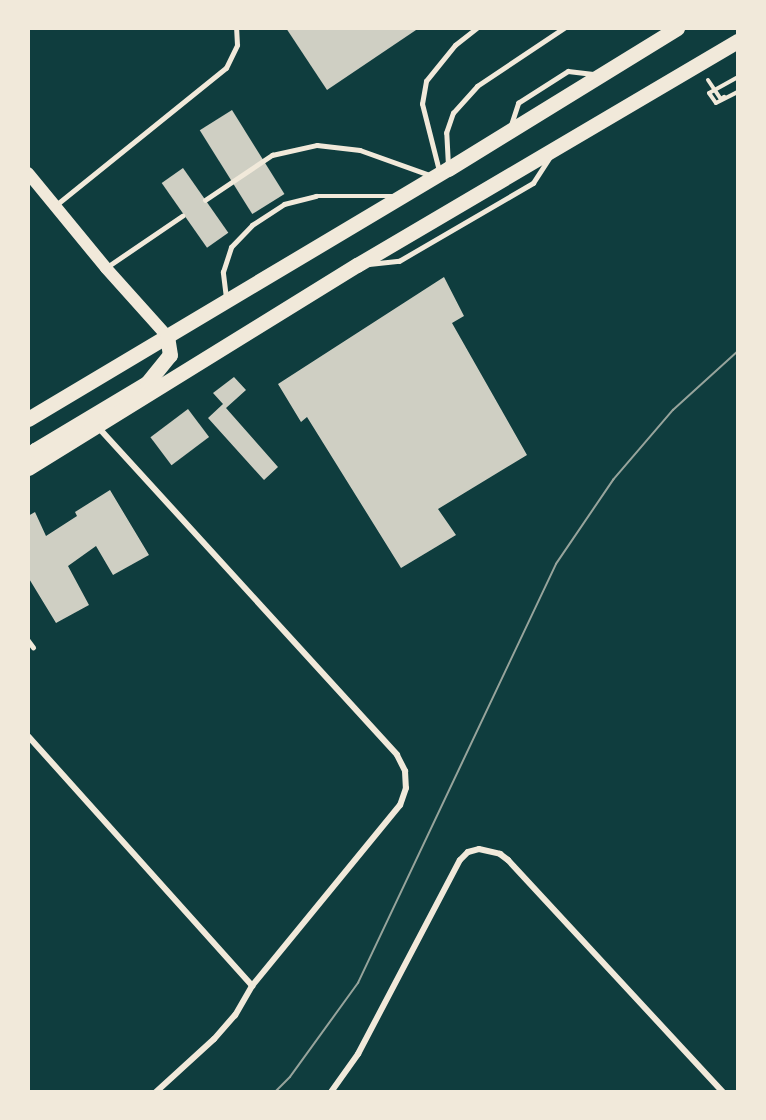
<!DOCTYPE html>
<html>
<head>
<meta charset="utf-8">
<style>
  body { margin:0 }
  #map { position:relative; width:766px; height:1120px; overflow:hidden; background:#0f3d3e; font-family:Figtree,sans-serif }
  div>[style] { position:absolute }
  .building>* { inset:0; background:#cfcfc3; transform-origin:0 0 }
  .path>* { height:4px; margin:-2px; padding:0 2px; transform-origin:2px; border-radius:2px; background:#f1e9da }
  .service>* { height:4.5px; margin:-2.25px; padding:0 2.25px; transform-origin:2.25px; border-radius:2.25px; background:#f1e9da }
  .minor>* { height:6px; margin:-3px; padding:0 3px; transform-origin:3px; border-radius:3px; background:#f1e9da }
  .secondary>* { height:12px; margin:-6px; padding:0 6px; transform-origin:6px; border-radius:6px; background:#f1e9da }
  .primary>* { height:15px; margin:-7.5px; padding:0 7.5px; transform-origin:7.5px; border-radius:7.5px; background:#f1e9da }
  .tram>* { height:1.5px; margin:-0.75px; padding:0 0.75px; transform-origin:0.75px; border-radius:0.75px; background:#97a49c }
  span { translate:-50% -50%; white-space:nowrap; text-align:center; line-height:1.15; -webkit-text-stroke:6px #f1e9da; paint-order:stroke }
  .frame { position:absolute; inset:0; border:30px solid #f1e9da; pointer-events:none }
</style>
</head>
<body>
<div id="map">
  <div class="building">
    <i style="clip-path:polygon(286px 28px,419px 28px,327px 90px)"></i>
    <i style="left:232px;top:110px;width:99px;height:38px;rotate:58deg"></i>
    <i style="left:183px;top:168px;width:79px;height:26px;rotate:55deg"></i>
    <i style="clip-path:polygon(444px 277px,464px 316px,452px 323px,527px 455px,438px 509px,456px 535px,401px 568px,307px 417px,301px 422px,278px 384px)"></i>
    <i style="clip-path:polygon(234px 377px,246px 390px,226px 408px,278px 467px,264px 480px,208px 418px,223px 404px,213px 393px)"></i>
    <i style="left:188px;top:409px;width:35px;height:47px;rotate:53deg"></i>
    <i style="clip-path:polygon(110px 490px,149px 555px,113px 575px,96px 546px,68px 566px,89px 605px,56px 623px,28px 577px,28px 516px,35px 512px,46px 536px,77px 516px,75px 512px)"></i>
  </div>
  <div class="path">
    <i style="left:738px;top:77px;width:33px;rotate:151deg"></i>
    <i style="left:709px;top:93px;width:12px;rotate:55deg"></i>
    <i style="left:716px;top:103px;width:25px;rotate:-27deg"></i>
    <i style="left:708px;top:80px;width:23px;rotate:56deg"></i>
    <i style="left:721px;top:99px;width:4px;rotate:-34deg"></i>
  </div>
  <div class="service">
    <i style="left:511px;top:125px;width:23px;rotate:-72deg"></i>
    <i style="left:518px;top:103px;width:59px;rotate:-32.6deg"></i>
    <i style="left:568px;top:71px;width:25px;rotate:7deg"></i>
    <i style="left:448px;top:166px;width:33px;rotate:-93deg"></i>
    <i style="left:446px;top:133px;width:21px;rotate:-71deg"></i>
    <i style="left:453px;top:113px;width:36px;rotate:-48deg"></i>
    <i style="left:477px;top:86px;width:105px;rotate:-33.7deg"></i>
    <i style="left:439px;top:171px;width:69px;rotate:-104.2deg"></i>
    <i style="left:422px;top:104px;width:23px;rotate:-80deg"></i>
    <i style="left:426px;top:81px;width:46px;rotate:-51.1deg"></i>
    <i style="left:455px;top:45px;width:28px;rotate:-38deg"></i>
    <i style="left:205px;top:200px;width:81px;rotate:-33.9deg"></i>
    <i style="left:272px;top:155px;width:46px;rotate:-12.5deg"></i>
    <i style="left:317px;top:145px;width:43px;rotate:6.6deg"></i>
    <i style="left:360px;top:150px;width:74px;rotate:19.7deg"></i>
    <i style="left:56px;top:205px;width:218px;rotate:-38.9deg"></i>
    <i style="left:226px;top:68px;width:25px;rotate:-64deg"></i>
    <i style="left:237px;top:45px;width:17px;rotate:-93deg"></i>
    <i style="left:369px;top:264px;width:30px;rotate:-6deg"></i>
    <i style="left:399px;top:261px;width:155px;rotate:-30.2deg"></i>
    <i style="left:533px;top:183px;width:31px;rotate:-57deg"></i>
    <i style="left:107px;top:267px;width:91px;rotate:-34.2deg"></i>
    <i style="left:226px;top:298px;width:26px;rotate:-97deg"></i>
    <i style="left:223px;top:272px;width:26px;rotate:-72deg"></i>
    <i style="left:231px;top:247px;width:30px;rotate:-46deg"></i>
    <i style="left:252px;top:225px;width:38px;rotate:-33deg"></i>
    <i style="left:284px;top:204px;width:33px;rotate:-14deg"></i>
    <i style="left:316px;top:196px;width:77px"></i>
    <i style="left:28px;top:640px;width:9px;rotate:54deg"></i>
  </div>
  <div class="minor">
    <i style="left:97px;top:426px;width:445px;rotate:47.6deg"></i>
    <i style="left:397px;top:755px;width:18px;rotate:63deg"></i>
    <i style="left:405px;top:771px;width:17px;rotate:87deg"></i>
    <i style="left:406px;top:788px;width:18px;rotate:109deg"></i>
    <i style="left:400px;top:805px;width:234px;rotate:129.3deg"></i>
    <i style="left:252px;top:986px;width:34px;rotate:120deg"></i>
    <i style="left:235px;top:1015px;width:32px;rotate:131deg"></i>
    <i style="left:214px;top:1039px;width:79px;rotate:137.6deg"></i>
    <i style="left:28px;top:736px;width:336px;rotate:48.1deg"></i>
    <i style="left:331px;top:1092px;width:47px;rotate:-54.6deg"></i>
    <i style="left:358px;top:1054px;width:219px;rotate:-62.3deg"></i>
    <i style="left:460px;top:860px;width:11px;rotate:-45deg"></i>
    <i style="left:468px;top:852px;width:11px;rotate:-15deg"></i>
    <i style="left:479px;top:849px;width:22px;rotate:13deg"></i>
    <i style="left:500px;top:854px;width:10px;rotate:37deg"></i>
    <i style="left:508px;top:860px;width:316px;rotate:47.2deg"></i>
  </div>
  <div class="secondary">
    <i style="left:28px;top:173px;width:123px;rotate:50.6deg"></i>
    <i style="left:106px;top:268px;width:91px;rotate:48.1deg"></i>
  </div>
  <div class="primary">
    <i style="left:28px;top:419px;width:489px;rotate:-30.8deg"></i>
    <i style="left:448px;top:169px;width:269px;rotate:-31.6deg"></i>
    <i style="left:28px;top:458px;width:11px;rotate:-49deg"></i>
    <i style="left:35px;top:450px;width:131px;rotate:-30.9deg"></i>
    <i style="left:147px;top:383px;width:36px;rotate:-51deg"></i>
    <i style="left:170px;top:355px;width:19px;rotate:-99deg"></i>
    <i style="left:28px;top:468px;width:387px;rotate:-31.7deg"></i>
    <i style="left:357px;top:265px;width:442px;rotate:-30.5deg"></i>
  </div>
  <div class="tram">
    <i style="left:275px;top:1092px;width:21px;rotate:-45deg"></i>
    <i style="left:290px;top:1077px;width:116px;rotate:-54.1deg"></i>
    <i style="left:358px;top:983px;width:463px;rotate:-64.7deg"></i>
    <i style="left:556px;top:564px;width:102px;rotate:-55.8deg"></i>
    <i style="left:613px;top:480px;width:92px;rotate:-49.4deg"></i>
    <i style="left:673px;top:410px;width:88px;rotate:-42.2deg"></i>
  </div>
  <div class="frame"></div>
</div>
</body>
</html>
